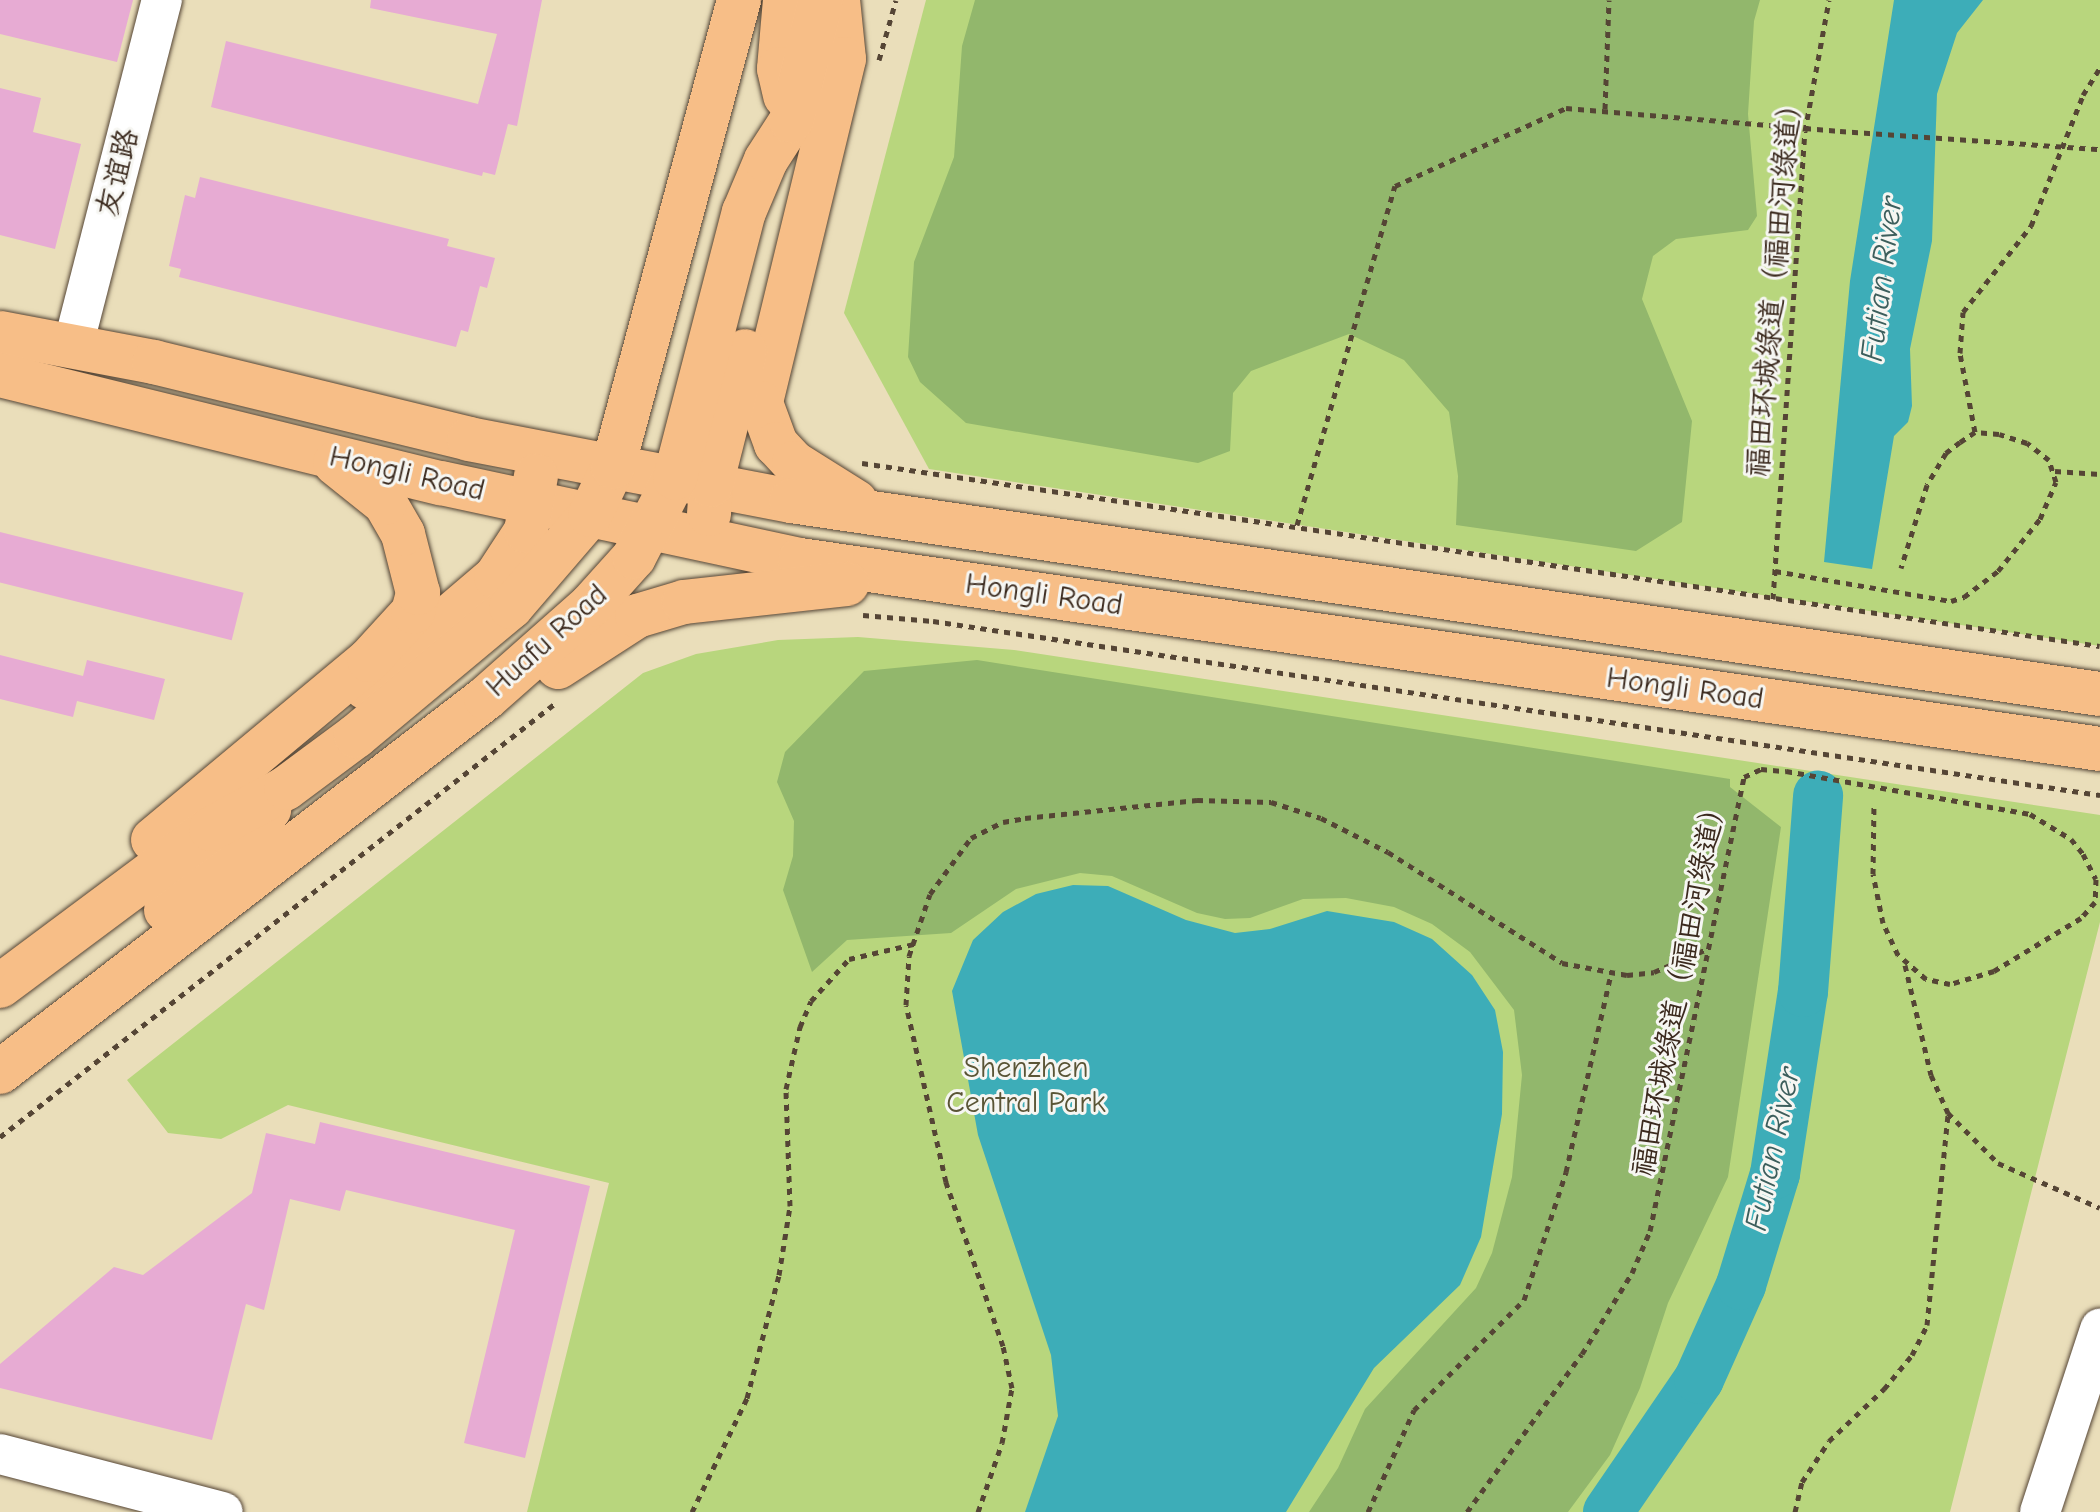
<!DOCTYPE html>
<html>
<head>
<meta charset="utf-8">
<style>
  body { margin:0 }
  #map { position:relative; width:2100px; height:1512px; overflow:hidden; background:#eadeba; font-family:"Comic Neue","LXGW WenKai TC",sans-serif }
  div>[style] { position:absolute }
  .green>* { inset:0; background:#b8d67d }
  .forest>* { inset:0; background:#92b76c }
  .water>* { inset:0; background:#3dadb8 }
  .river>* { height:50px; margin:-25px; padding:0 25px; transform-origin:25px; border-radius:25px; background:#3dadb8 }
  .building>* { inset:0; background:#e7abd3; transform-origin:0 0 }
  .path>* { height:5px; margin-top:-2.5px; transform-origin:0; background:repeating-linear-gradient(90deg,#554535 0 6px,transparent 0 12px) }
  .roads { filter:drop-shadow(0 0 2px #554535) drop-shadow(0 0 2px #554535) }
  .minor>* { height:40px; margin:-20px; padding:0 20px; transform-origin:20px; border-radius:20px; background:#fff }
  .major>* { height:44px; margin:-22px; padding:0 22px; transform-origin:22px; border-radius:22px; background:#f7be87 }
  .path-bridge>* { height:5px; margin-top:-2.5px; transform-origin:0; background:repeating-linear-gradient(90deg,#554535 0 6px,transparent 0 12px) }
  span { translate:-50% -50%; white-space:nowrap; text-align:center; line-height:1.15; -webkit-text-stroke:6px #f6f6f2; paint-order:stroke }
  .street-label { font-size:30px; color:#3b2a1e }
  .park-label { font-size:30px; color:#5a5536 }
  .water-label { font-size:32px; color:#3c5e5c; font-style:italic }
</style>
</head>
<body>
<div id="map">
  <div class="green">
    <i style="clip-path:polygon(926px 0,2100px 0,2100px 646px,929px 469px,844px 313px)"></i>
    <i style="clip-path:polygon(858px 637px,1014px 650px,2100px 815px,2100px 922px,1950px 1512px,527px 1512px,609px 1183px,288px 1105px,221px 1139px,168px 1133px,127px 1080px,643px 673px,696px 654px,778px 640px)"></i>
  </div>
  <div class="forest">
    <i style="clip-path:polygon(975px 0,1760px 0,1754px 21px,1748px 114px,1757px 216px,1748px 230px,1676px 239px,1653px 256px,1642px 299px,1692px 421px,1682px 522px,1636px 551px,1456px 525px,1458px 476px,1449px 412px,1404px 360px,1349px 334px,1251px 371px,1233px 393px,1230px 451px,1198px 463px,966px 423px,920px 382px,908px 357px,914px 262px,954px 157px,962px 46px)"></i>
    <i style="clip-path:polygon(977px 660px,1730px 779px,1730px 787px,1781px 827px,1728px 1177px,1668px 1303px,1640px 1388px,1610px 1455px,1568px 1512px,1309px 1512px,1338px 1468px,1365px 1409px,1476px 1288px,1492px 1253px,1512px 1177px,1522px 1075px,1514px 1010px,1470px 952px,1432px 924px,1394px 907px,1346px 898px,1303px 899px,1250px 918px,1225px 919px,1197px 913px,1112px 876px,1080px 873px,1016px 889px,951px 933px,847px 940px,812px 972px,783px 890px,793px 856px,794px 821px,777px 782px,785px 752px,864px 671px)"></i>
  </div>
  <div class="water">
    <i style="clip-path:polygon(1894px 0,1983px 0,1957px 33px,1937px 94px,1932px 241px,1910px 349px,1912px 406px,1908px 422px,1894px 436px,1872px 569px,1824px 562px,1850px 281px)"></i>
    <i style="clip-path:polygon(1073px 885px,1108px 886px,1186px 920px,1235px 933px,1270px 929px,1327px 911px,1394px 922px,1432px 939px,1472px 975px,1495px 1010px,1503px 1052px,1502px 1114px,1481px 1237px,1460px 1285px,1374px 1368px,1286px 1512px,1025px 1512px,1058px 1416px,1051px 1355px,978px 1135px,952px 991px,973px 940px,1003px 912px,1036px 894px)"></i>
  </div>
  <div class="river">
    <i style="left:1608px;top:1512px;width:161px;rotate:-55.6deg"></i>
    <i style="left:1699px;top:1379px;width:103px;rotate:-65.9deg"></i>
    <i style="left:1741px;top:1285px;width:116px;rotate:-73deg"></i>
    <i style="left:1775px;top:1174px;width:184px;rotate:-81.3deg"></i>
    <i style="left:1803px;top:992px;width:197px;rotate:-85.6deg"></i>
  </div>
  <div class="building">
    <i style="clip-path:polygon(0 0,133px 0,117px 62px,0 34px)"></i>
    <i style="clip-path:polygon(371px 0,542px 0,517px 126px,508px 124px,495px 175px,483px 172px,482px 176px,211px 107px,226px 41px,478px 104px,497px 34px,370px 8px)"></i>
    <i style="clip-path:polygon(0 88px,41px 98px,33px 132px,81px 144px,55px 249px,0 235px)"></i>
    <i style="clip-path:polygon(200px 177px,449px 239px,447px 246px,495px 258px,487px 288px,480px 286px,468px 332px,461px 330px,456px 347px,179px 277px,181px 269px,169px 266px,185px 195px,195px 198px)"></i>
    <i style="left:0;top:532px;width:251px;height:49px;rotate:14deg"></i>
    <i style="clip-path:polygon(0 655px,83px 676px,87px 660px,165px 679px,154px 720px,77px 701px,73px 717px,0 699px)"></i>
    <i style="clip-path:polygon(320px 1122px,590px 1186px,525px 1458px,464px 1443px,515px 1230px,346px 1190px,340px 1211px,290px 1199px,264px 1310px,246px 1304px,212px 1440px,0 1388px,0 1364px,114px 1267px,143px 1275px,252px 1193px,266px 1133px,315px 1144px)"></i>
  </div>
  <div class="path">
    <i style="left:879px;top:60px;width:62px;rotate:-74.2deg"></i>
    <i style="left:1605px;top:109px;width:109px;rotate:-87.9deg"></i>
    <i style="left:1975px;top:432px;width:80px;rotate:-100.8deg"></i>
    <i style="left:1960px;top:353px;width:41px;rotate:-85.8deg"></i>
    <i style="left:1963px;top:312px;width:110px;rotate:-51.7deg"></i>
    <i style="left:2031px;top:226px;width:141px;rotate:-68.3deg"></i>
    <i style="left:2083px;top:95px;width:32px;rotate:-58deg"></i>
    <i style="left:862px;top:463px;width:1251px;rotate:8.41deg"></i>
    <i style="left:2055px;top:471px;width:45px;rotate:3.8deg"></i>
    <i style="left:1297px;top:525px;width:353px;rotate:-73.9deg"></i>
    <i style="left:1395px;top:186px;width:188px;rotate:-24.5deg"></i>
    <i style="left:1566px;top:108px;width:275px;rotate:4.8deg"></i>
    <i style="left:1775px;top:571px;width:179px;rotate:9.7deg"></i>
    <i style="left:1951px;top:601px;width:14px;rotate:-17deg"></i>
    <i style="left:1964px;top:597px;width:43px;rotate:-37.4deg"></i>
    <i style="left:1998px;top:571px;width:67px;rotate:-51.1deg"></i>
    <i style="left:2040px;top:519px;width:40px;rotate:-66.6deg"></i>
    <i style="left:2056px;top:482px;width:23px;rotate:-108deg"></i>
    <i style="left:2049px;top:460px;width:28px;rotate:-142deg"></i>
    <i style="left:2027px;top:443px;width:29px;rotate:-162deg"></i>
    <i style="left:1999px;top:434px;width:24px;rotate:-175deg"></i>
    <i style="left:1975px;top:432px;width:18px;rotate:146deg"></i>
    <i style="left:1960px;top:442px;width:18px;rotate:142deg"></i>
    <i style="left:1946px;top:453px;width:37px;rotate:121deg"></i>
    <i style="left:1927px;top:485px;width:87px;rotate:107.4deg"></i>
    <i style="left:1773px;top:599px;width:469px;rotate:-86.1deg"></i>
    <i style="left:1805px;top:131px;width:133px;rotate:-79.6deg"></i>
    <i style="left:863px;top:615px;width:70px;rotate:4.9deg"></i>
    <i style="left:933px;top:621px;width:1180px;rotate:8.48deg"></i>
    <i style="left:1905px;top:965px;width:113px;rotate:76.7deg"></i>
    <i style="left:1931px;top:1075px;width:42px;rotate:65.9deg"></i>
    <i style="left:1948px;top:1113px;width:71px;rotate:45deg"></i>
    <i style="left:1998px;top:1163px;width:111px;rotate:23.8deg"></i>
    <i style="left:0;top:1137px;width:707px;rotate:-37.99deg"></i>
    <i style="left:692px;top:1512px;width:127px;rotate:-64.2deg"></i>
    <i style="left:747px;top:1398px;width:127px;rotate:-75.4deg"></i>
    <i style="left:779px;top:1275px;width:70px;rotate:-80.9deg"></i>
    <i style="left:790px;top:1206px;width:117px;rotate:-92deg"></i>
    <i style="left:786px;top:1089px;width:64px;rotate:-77.3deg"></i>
    <i style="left:800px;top:1027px;width:28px;rotate:-67deg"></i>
    <i style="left:811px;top:1001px;width:57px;rotate:-47.9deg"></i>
    <i style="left:849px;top:959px;width:67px;rotate:-13deg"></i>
    <i style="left:978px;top:1512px;width:73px;rotate:-70.8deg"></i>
    <i style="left:1002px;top:1443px;width:56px;rotate:-79.7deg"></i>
    <i style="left:1012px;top:1388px;width:43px;rotate:-102.1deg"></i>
    <i style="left:1003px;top:1346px;width:174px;rotate:-109.2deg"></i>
    <i style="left:946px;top:1182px;width:181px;rotate:-102.7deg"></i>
    <i style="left:906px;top:1005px;width:49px;rotate:-86.5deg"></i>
    <i style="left:909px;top:956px;width:65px;rotate:-71.3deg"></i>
    <i style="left:930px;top:894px;width:69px;rotate:-53.8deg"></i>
    <i style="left:971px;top:838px;width:36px;rotate:-27deg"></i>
    <i style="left:1003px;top:822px;width:22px;rotate:-10deg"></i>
    <i style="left:1025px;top:818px;width:173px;rotate:-6deg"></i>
    <i style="left:1197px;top:800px;width:74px;rotate:1.5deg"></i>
    <i style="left:1271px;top:802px;width:52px;rotate:17.7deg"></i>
    <i style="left:1321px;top:818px;width:75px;rotate:26.9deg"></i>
    <i style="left:1388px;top:852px;width:206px;rotate:32.5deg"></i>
    <i style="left:1562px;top:963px;width:66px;rotate:10.5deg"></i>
    <i style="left:1627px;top:975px;width:27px;rotate:-6deg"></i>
    <i style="left:1654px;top:972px;width:58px;rotate:-23.5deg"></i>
    <i style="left:1368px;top:1512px;width:112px;rotate:-65.7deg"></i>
    <i style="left:1414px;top:1410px;width:156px;rotate:-45deg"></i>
    <i style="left:1524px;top:1300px;width:135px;rotate:-71.8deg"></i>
    <i style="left:1566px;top:1172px;width:203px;rotate:-77.2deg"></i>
    <i style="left:1467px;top:1512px;width:195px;rotate:-54deg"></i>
    <i style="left:1582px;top:1354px;width:95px;rotate:-58.3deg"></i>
    <i style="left:1632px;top:1273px;width:46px;rotate:-66.8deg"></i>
    <i style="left:1650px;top:1231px;width:464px;rotate:-78.3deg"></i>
    <i style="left:1744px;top:777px;width:19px;rotate:-25deg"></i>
    <i style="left:1761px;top:769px;width:25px;rotate:5deg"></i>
    <i style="left:1786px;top:771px;width:248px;rotate:10deg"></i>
    <i style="left:2030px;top:814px;width:48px;rotate:31.4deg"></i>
    <i style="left:2071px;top:839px;width:19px;rotate:51deg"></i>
    <i style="left:2083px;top:854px;width:28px;rotate:63deg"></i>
    <i style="left:2096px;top:879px;width:23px;rotate:92deg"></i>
    <i style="left:2095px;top:902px;width:21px;rotate:131deg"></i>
    <i style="left:2081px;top:918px;width:102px;rotate:148.7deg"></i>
    <i style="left:1994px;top:971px;width:46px;rotate:163.5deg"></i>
    <i style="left:1950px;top:984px;width:25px;rotate:-168deg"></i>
    <i style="left:1926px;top:979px;width:37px;rotate:-139deg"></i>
    <i style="left:1898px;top:955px;width:35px;rotate:-115deg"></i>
    <i style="left:1883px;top:923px;width:50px;rotate:-101.5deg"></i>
    <i style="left:1873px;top:874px;width:71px;rotate:-89.2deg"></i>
    <i style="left:1795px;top:1512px;width:31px;rotate:-77deg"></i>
    <i style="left:1802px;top:1482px;width:49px;rotate:-56.6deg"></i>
    <i style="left:1829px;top:1441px;width:76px;rotate:-43.4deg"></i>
    <i style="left:1884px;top:1389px;width:44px;rotate:-50.5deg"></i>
    <i style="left:1912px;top:1355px;width:34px;rotate:-63deg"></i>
    <i style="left:1927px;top:1325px;width:213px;rotate:-84.3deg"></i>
  </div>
  <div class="roads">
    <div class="minor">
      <i style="left:73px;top:346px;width:357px;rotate:-75.6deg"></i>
      <i style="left:0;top:1454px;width:230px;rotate:14.6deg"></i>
      <i style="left:2040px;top:1512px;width:193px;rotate:-71.8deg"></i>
    </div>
    <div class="major">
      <i style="left:785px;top:0;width:69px;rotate:95deg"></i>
      <i style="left:779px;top:69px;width:28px;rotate:77deg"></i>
      <i style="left:838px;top:0;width:59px;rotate:84.2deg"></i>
      <i style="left:844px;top:59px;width:354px;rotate:103.6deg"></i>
      <i style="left:761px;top:403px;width:44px;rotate:69.9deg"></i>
      <i style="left:776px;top:444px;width:26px;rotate:47deg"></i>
      <i style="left:794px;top:463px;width:73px;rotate:32.2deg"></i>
      <i style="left:0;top:333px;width:157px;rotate:10.7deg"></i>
      <i style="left:154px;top:362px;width:324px;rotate:13.7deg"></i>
      <i style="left:469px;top:439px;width:328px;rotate:10.9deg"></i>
      <i style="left:791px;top:501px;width:1323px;rotate:8.39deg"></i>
      <i style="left:0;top:375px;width:454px;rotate:13.8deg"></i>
      <i style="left:441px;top:483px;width:367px;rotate:12.1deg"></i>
      <i style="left:800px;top:560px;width:1314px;rotate:8.27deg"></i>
      <i style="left:709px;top:514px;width:29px;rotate:-86deg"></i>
      <i style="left:711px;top:485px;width:138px;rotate:-75.8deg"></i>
      <i style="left:558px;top:667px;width:94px;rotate:-32.8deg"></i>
      <i style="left:637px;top:616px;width:49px;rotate:-16.6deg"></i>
      <i style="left:684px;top:602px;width:164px;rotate:-6.3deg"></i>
      <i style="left:366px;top:688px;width:171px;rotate:-40.5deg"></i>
      <i style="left:496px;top:577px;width:55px;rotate:-56.9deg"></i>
      <i style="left:526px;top:531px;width:56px;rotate:-79.7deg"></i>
      <i style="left:153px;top:840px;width:281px;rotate:-39.8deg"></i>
      <i style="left:369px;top:660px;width:65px;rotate:-47.5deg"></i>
      <i style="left:413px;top:612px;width:20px;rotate:-75deg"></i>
      <i style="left:418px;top:593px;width:61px;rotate:-104.3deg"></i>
      <i style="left:403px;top:534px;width:36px;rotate:-120deg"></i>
      <i style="left:385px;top:503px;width:64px;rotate:-141.3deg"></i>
      <i style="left:166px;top:910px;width:144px;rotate:-44.2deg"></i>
      <i style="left:0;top:986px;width:263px;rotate:-36.7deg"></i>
      <i style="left:211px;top:829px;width:85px;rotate:-28.7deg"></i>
      <i style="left:286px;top:788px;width:87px;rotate:-36.6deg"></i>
      <i style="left:356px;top:736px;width:202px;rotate:-39.8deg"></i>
      <i style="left:511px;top:607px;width:121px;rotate:-49.3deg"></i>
      <i style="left:590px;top:515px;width:53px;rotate:-64.4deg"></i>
      <i style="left:613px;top:467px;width:484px;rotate:-74.9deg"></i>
      <i style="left:0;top:1072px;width:613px;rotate:-37.58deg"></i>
      <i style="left:486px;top:698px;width:140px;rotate:-41.5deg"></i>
      <i style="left:591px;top:605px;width:64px;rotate:-48.1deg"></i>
      <i style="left:634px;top:557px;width:89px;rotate:-62.6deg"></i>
      <i style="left:675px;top:478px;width:275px;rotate:-75.5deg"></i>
      <i style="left:744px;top:212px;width:56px;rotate:-67.1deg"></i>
      <i style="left:766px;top:160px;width:46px;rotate:-57.3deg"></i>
      <i style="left:791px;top:121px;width:125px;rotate:-76.1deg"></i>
    </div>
  </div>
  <div class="path-bridge">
    <i style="left:1840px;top:131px;width:261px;rotate:4deg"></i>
  </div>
  <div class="street-label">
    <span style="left:118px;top:173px;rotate:-76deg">友谊路</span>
    <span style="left:1775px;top:283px;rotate:-85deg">福田环城绿道（福田河绿道）</span>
    <span style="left:407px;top:474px;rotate:13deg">Hongli Road</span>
    <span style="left:1044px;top:595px;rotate:8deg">Hongli Road</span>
    <span style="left:547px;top:641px;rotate:-42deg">Huafu Road</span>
    <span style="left:1685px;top:689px;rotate:8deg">Hongli Road</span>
    <span style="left:1680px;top:985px;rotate:-79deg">福田环城绿道（福田河绿道）</span>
  </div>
  <div class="park-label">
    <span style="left:1026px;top:1085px">Shenzhen<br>Central Park</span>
  </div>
  <div class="water-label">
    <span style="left:1882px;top:279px;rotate:-83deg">Futian River</span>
    <span style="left:1773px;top:1149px;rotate:-78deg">Futian River</span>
  </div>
</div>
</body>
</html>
